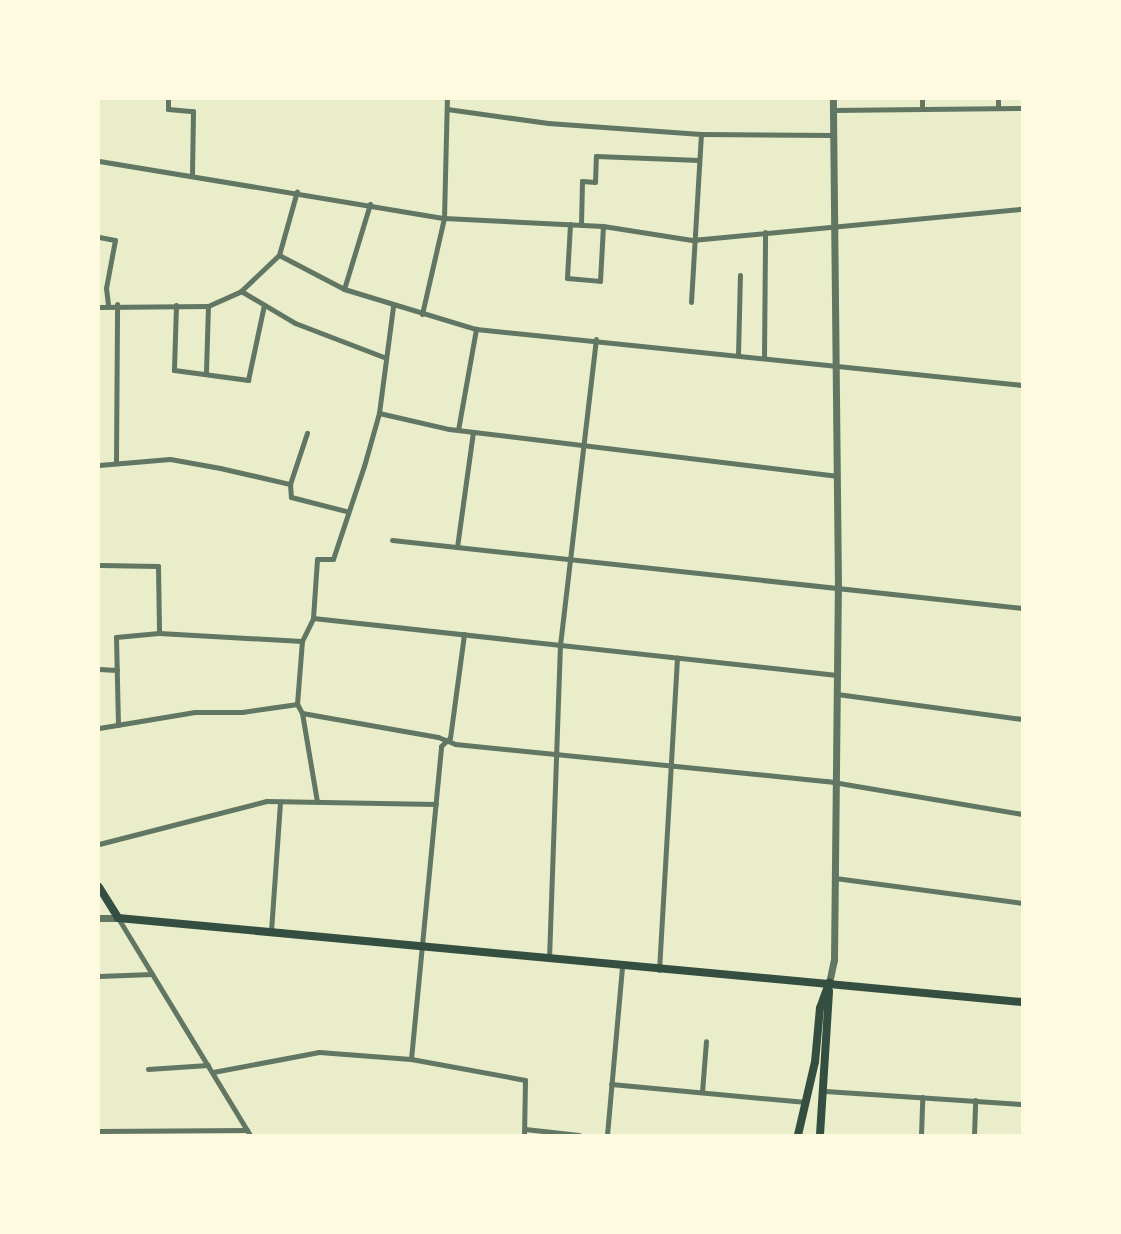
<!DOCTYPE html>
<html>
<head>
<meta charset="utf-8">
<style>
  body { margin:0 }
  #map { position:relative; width:1121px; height:1234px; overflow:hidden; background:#e9edc9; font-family:Poppins,sans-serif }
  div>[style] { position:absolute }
  .minor>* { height:5px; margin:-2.5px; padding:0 2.5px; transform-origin:2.5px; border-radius:2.5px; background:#617663 }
  .tertiary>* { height:7px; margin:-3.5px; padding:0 3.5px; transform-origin:3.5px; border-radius:3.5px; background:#617663 }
  .secondary>* { height:8px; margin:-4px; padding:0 4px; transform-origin:4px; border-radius:4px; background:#344e41 }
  span { translate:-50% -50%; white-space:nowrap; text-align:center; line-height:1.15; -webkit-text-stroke:5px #fefae0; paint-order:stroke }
  .frame { position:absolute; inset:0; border:100px solid #fefae0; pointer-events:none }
</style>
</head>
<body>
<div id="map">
  <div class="minor">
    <i style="left:168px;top:99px;width:10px;rotate:90deg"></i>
    <i style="left:168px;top:109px;width:25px;rotate:5deg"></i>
    <i style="left:193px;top:111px;width:65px;rotate:90.9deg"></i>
    <i style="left:922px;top:99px;width:10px;rotate:90deg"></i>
    <i style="left:998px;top:99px;width:9px;rotate:90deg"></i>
    <i style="left:447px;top:109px;width:102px;rotate:7.9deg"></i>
    <i style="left:548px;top:123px;width:153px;rotate:4.1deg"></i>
    <i style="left:701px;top:134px;width:132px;rotate:0.4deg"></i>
    <i style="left:832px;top:110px;width:190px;rotate:-0.6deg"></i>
    <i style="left:99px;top:161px;width:350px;rotate:9.4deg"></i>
    <i style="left:444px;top:218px;width:159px;rotate:2.9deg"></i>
    <i style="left:603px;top:226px;width:90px;rotate:8.9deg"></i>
    <i style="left:692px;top:240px;width:331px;rotate:-5.4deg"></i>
    <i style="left:570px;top:224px;width:54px;rotate:93.2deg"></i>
    <i style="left:567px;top:278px;width:33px;rotate:5deg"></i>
    <i style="left:600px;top:281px;width:55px;rotate:-86.9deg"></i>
    <i style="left:581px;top:225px;width:44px;rotate:-88.7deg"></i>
    <i style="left:582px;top:181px;width:13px;rotate:4deg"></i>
    <i style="left:595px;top:182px;width:26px;rotate:-88deg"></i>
    <i style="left:596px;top:156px;width:103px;rotate:2.2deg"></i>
    <i style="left:99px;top:237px;width:16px;rotate:11deg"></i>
    <i style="left:115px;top:240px;width:49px;rotate:100.6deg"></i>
    <i style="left:106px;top:288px;width:17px;rotate:83deg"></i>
    <i style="left:279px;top:255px;width:73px;rotate:27.6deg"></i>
    <i style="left:344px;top:289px;width:138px;rotate:16.9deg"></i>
    <i style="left:476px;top:329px;width:549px;rotate:5.86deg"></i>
    <i style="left:344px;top:289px;width:89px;rotate:-73deg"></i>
    <i style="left:241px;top:291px;width:63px;rotate:30.7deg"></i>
    <i style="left:295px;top:323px;width:97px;rotate:21deg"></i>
    <i style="left:691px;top:302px;width:168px;rotate:-86.6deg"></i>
    <i style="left:176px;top:305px;width:65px;rotate:91.8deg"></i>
    <i style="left:174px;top:370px;width:75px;rotate:7.7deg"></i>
    <i style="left:248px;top:380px;width:77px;rotate:-78deg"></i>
    <i style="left:99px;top:307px;width:109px;rotate:-0.5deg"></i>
    <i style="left:208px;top:306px;width:36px;rotate:-24deg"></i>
    <i style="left:241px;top:291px;width:52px;rotate:-43.5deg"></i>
    <i style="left:279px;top:255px;width:66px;rotate:-74.3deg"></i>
    <i style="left:422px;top:314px;width:98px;rotate:-77.1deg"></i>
    <i style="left:444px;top:218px;width:119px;rotate:-88.6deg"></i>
    <i style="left:738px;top:355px;width:80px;rotate:-88.6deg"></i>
    <i style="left:764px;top:357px;width:125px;rotate:-89.5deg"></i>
    <i style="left:206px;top:372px;width:66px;rotate:-88.3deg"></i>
    <i style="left:379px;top:413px;width:72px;rotate:12.9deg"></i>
    <i style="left:449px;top:429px;width:390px;rotate:6.9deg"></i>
    <i style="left:458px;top:430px;width:103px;rotate:-79.9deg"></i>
    <i style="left:116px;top:461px;width:157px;rotate:-89.6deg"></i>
    <i style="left:99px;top:465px;width:71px;rotate:-4.8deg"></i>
    <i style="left:170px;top:459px;width:51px;rotate:10.2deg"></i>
    <i style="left:220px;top:468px;width:72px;rotate:12.9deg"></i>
    <i style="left:290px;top:484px;width:13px;rotate:86deg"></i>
    <i style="left:291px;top:497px;width:57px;rotate:14.3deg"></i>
    <i style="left:290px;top:484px;width:54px;rotate:-71.6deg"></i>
    <i style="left:392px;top:540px;width:634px;rotate:6.16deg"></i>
    <i style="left:457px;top:547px;width:116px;rotate:-82.1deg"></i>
    <i style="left:99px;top:565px;width:59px;rotate:1deg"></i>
    <i style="left:158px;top:566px;width:67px;rotate:89.1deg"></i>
    <i style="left:313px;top:618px;width:527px;rotate:6.21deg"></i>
    <i style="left:99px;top:669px;width:18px;rotate:3deg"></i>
    <i style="left:837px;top:694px;width:187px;rotate:7.7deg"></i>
    <i style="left:297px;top:704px;width:63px;rotate:-85.5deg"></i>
    <i style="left:302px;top:641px;width:25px;rotate:-64deg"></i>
    <i style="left:313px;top:618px;width:59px;rotate:-86.1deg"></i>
    <i style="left:317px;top:559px;width:16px"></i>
    <i style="left:333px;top:559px;width:98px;rotate:-71.6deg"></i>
    <i style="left:364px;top:466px;width:55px;rotate:-74.2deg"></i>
    <i style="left:379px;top:413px;width:108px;rotate:-82.5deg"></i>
    <i style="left:302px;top:713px;width:90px;rotate:80.4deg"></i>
    <i style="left:118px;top:725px;width:88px;rotate:-91.3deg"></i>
    <i style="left:116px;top:637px;width:43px;rotate:-5.3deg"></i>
    <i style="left:159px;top:633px;width:143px;rotate:3.2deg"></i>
    <i style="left:99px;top:728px;width:97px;rotate:-9.5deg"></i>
    <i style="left:195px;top:712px;width:47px"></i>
    <i style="left:242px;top:712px;width:56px;rotate:-8.3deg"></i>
    <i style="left:297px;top:704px;width:10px;rotate:61deg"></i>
    <i style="left:302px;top:713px;width:138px;rotate:10deg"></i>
    <i style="left:438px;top:737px;width:18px;rotate:22deg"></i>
    <i style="left:455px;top:744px;width:374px;rotate:5.7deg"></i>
    <i style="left:827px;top:781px;width:198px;rotate:9.6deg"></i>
    <i style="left:99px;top:844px;width:173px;rotate:-14.4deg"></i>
    <i style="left:267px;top:801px;width:169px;rotate:1deg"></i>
    <i style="left:835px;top:878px;width:189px;rotate:7.6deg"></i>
    <i style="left:118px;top:918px;width:254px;rotate:58.7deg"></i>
    <i style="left:271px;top:931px;width:129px;rotate:-86deg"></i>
    <i style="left:549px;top:959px;width:314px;rotate:-88deg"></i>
    <i style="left:560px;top:645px;width:308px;rotate:-83.3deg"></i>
    <i style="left:659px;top:970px;width:313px;rotate:-86.7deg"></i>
    <i style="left:99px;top:976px;width:53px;rotate:-2.2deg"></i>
    <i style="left:411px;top:1059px;width:314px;rotate:-84.5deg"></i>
    <i style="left:441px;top:746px;width:12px;rotate:-42deg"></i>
    <i style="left:450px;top:738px;width:105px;rotate:-82.3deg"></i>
    <i style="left:148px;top:1069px;width:60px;rotate:-3.8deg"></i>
    <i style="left:213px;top:1072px;width:108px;rotate:-10.7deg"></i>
    <i style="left:319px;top:1052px;width:92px;rotate:4.4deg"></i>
    <i style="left:411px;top:1059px;width:116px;rotate:10.4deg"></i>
    <i style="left:525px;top:1080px;width:55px;rotate:91deg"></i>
    <i style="left:611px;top:1084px;width:196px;rotate:5.3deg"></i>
    <i style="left:825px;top:1091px;width:197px;rotate:3.8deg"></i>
    <i style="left:702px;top:1092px;width:51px;rotate:-85.5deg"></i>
    <i style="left:525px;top:1129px;width:54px;rotate:6.3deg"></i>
    <i style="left:99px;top:1131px;width:148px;rotate:-0.4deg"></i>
    <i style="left:607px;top:1135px;width:170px;rotate:-84.9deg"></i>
    <i style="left:921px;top:1135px;width:38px;rotate:-88deg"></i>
    <i style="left:974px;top:1135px;width:35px;rotate:-88deg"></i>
  </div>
  <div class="tertiary">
    <i style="left:99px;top:918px;width:19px"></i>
    <i style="left:829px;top:983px;width:24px;rotate:-78deg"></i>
    <i style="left:834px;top:960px;width:372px;rotate:-89.4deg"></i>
    <i style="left:838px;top:588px;width:489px;rotate:-90.6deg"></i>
  </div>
  <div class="secondary">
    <i style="left:99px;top:887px;width:36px;rotate:58deg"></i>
    <i style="left:118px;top:918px;width:908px;rotate:5.31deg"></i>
    <i style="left:798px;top:1135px;width:75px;rotate:-76.9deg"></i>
    <i style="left:815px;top:1062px;width:54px;rotate:-84.7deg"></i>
    <i style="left:820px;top:1008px;width:27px;rotate:-70deg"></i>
    <i style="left:820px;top:1135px;width:144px;rotate:-86.4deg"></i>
  </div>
  <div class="frame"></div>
</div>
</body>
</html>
